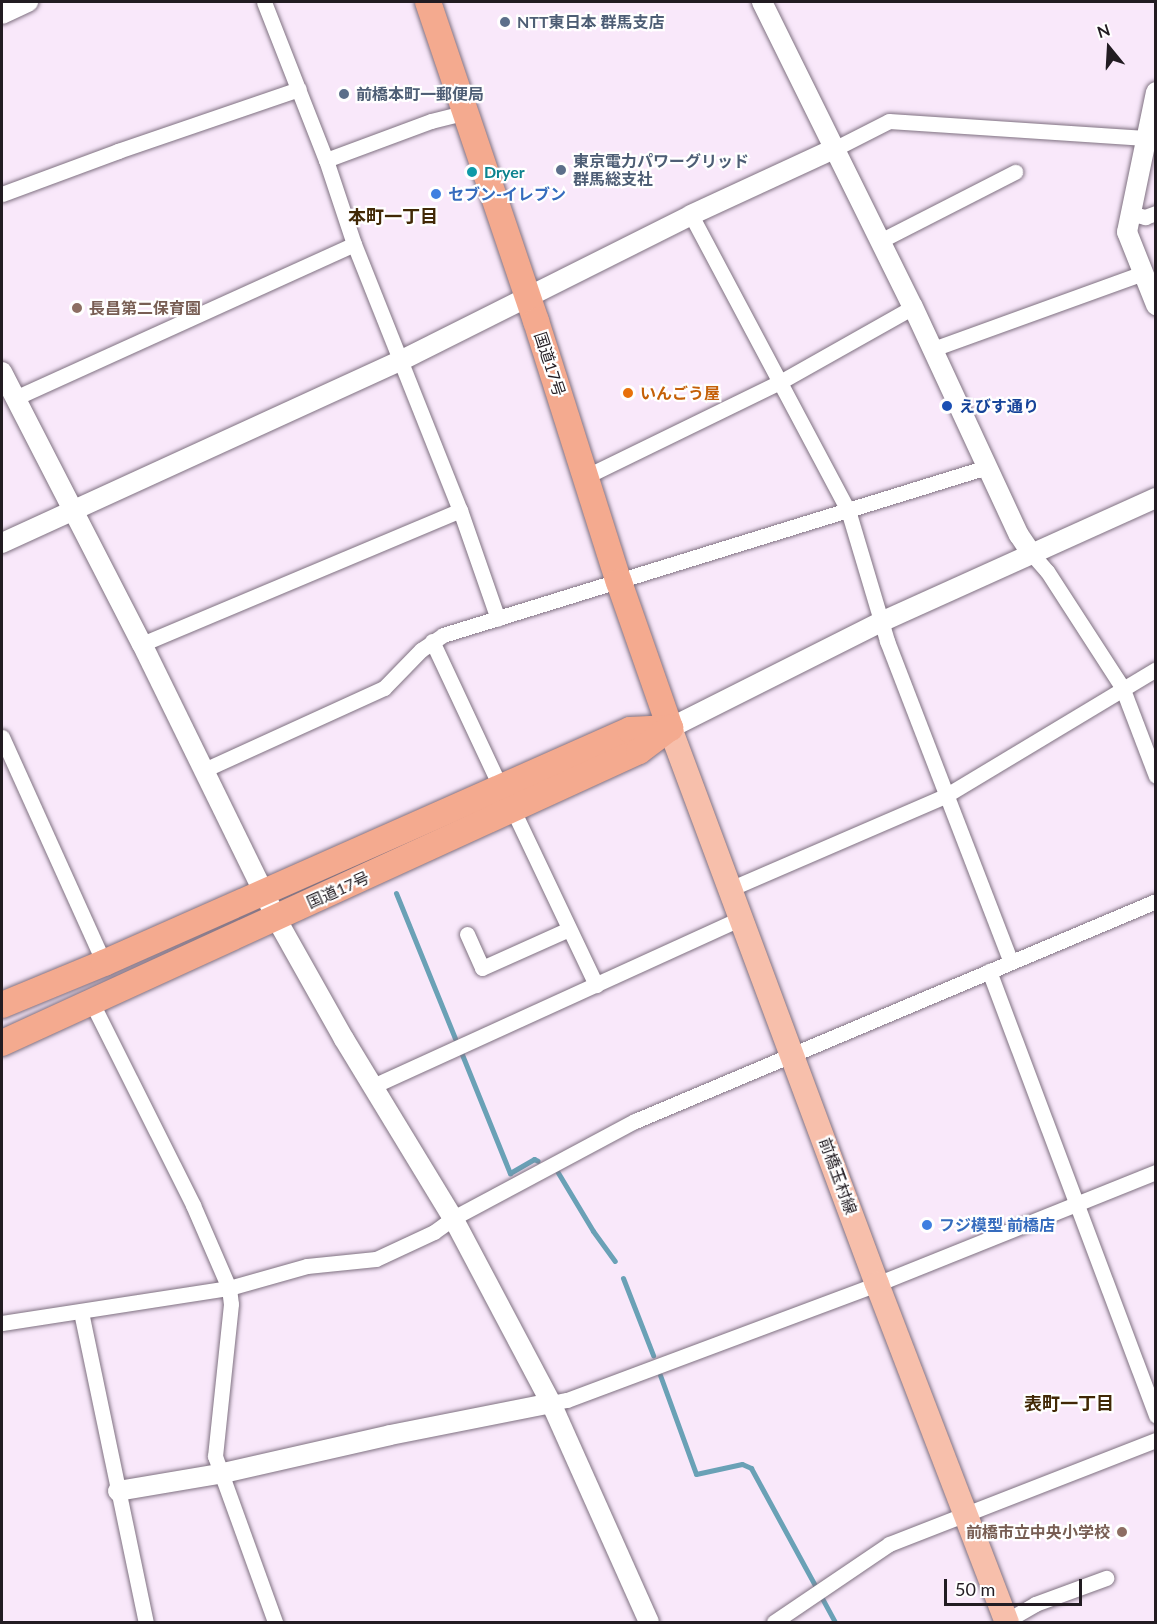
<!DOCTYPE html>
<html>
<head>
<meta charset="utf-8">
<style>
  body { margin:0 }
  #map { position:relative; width:1157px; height:1624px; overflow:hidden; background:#f9e8fa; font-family:Lato,"Noto Sans JP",sans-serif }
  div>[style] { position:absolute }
  .stream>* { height:5px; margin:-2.5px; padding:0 2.5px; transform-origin:2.5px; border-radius:2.5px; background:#6aa1b6 }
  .roads { filter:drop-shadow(0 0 2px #7f7181) drop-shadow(0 0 2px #7f7181) }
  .minor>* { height:15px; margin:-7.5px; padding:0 7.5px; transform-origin:7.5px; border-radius:7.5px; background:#fff }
  .tertiary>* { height:20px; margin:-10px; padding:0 10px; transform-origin:10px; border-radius:10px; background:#fff }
  .primary>* { height:24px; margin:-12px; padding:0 12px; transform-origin:12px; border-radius:12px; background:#f7bfab }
  .trunk>* { height:26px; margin:-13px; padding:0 13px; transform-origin:13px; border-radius:13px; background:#f4aa8f }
  .dots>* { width:16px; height:16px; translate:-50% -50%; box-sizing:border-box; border:3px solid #fff; border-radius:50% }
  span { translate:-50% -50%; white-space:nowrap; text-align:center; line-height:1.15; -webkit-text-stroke:4.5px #fff; paint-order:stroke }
  .service-label { font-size:16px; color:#4e5e75; font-weight:700 }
  .left { translate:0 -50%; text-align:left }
  .culture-label { font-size:16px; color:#0d838f; font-weight:700 }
  .shop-label { font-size:16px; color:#366cbe; font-weight:700 }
  .education-label { font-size:16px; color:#785e54; font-weight:700 }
  .right { translate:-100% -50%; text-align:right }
  .street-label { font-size:16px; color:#221c22 }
  .food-label { font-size:16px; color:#c56008; font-weight:700 }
  .transit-label { font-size:16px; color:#164399; font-weight:700 }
  .neighbourhood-label { font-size:18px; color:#412805; font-weight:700 }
  .frame { position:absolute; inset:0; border:3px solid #221c22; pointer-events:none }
  .north { position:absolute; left:1079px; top:18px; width:60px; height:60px; -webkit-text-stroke:4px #fff; paint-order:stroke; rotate:342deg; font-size:16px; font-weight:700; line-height:24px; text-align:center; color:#221c22 }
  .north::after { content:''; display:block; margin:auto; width:21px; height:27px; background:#221c22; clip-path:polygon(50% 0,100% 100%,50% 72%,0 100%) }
  .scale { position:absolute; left:944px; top:1579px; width:138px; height:27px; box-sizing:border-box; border:3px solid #221c22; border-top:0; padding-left:8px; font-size:18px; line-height:21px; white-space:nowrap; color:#221c22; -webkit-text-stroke:4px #fff; paint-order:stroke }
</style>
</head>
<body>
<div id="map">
  <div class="stream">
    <i style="left:396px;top:893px;width:157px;rotate:67.9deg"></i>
    <i style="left:461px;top:1052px;width:131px;rotate:68deg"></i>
    <i style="left:510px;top:1173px;width:28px;rotate:-30deg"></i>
    <i style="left:534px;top:1159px;width:4px;rotate:27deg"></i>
    <i style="left:557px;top:1171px;width:70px;rotate:59deg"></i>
    <i style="left:593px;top:1231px;width:37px;rotate:54deg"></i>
    <i style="left:623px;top:1278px;width:83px;rotate:68.7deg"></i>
    <i style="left:660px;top:1375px;width:105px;rotate:70deg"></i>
    <i style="left:696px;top:1474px;width:47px;rotate:-12.3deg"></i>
    <i style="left:742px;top:1464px;width:10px;rotate:24deg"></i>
    <i style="left:751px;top:1468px;width:175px;rotate:61.4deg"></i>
  </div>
  <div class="roads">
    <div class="minor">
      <i style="left:264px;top:2px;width:170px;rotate:68.6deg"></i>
      <i style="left:326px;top:160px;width:89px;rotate:71.6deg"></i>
      <i style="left:354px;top:244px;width:286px;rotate:68.3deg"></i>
      <i style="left:460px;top:510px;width:115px;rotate:70.8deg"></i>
      <i style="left:836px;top:148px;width:59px;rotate:-27deg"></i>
      <i style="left:889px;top:121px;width:257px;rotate:3.8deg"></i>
      <i style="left:326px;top:160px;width:112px;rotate:-20.4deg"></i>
      <i style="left:431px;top:121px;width:34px;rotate:-14deg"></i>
      <i style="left:2px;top:194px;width:124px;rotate:-20.3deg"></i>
      <i style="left:118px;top:151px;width:191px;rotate:-18.9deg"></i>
      <i style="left:1130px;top:213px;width:16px;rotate:15deg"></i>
      <i style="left:1145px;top:217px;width:12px;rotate:-20deg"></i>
      <i style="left:691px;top:215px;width:334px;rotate:62deg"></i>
      <i style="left:848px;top:510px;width:137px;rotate:73.4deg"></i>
      <i style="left:887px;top:641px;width:344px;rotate:68.9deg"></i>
      <i style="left:880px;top:241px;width:152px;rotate:-27.1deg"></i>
      <i style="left:933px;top:349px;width:223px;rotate:-19.9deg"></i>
      <i style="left:15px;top:398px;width:372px;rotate:-24.4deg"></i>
      <i style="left:587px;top:476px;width:215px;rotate:-26deg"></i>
      <i style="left:780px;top:382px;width:153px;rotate:-29.4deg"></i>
      <i style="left:1032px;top:554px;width:23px;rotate:49deg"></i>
      <i style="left:1047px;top:571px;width:138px;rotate:57.1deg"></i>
      <i style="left:1122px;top:687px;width:95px;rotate:69.1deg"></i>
      <i style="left:432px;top:641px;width:160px;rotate:64.9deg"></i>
      <i style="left:142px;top:644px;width:345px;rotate:-22.8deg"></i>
      <i style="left:2px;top:737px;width:248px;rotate:65.7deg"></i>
      <i style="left:204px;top:770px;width:198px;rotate:-24.5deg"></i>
      <i style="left:384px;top:688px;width:53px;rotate:-45.8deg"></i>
      <i style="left:421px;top:650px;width:27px;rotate:-34deg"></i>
      <i style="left:443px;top:635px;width:569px;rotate:-17.16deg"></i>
      <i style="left:513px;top:810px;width:194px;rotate:64.6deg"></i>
      <i style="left:730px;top:889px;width:234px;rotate:-23.4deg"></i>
      <i style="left:945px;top:796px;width:246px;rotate:-31deg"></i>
      <i style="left:467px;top:934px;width:37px;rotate:66deg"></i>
      <i style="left:482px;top:968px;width:95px;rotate:-24.1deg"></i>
      <i style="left:989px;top:971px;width:475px;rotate:69.4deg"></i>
      <i style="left:92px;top:1003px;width:226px;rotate:63.4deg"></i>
      <i style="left:193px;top:1205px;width:90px;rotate:66.6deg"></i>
      <i style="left:229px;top:1288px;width:16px;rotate:83deg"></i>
      <i style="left:231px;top:1304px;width:153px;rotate:96deg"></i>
      <i style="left:215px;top:1456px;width:177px;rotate:70.1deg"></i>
      <i style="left:373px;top:1086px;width:405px;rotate:-24.5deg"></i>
      <i style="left:81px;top:1312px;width:317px;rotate:78.2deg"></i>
      <i style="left:2px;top:1323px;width:230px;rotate:-8.8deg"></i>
      <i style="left:229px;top:1288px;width:81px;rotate:-15.8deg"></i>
      <i style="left:307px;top:1266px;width:69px;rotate:-5.8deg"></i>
      <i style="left:376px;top:1259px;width:64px;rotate:-25deg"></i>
      <i style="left:434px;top:1232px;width:24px;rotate:-36deg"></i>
      <i style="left:453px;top:1218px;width:206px;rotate:-28.1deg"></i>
      <i style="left:635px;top:1121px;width:566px;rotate:-22.89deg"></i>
      <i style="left:551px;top:1403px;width:16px;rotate:-11deg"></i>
      <i style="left:567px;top:1400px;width:331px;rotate:-20.5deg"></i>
      <i style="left:877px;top:1284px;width:301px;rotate:-21.9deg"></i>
      <i style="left:1006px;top:1621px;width:34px;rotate:-30deg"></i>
      <i style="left:1035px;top:1604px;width:76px;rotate:-20.1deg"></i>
      <i style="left:774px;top:1622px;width:139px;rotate:-34.1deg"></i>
      <i style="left:889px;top:1544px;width:287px;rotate:-21.3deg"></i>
    </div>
    <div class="tertiary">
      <i style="left:762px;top:2px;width:340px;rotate:63.7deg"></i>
      <i style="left:913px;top:307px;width:251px;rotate:65.1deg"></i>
      <i style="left:1019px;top:535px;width:23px;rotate:56deg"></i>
      <i style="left:2px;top:14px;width:29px;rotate:-25deg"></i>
      <i style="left:1156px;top:92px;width:143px;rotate:101.7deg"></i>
      <i style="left:1127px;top:232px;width:79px;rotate:68.3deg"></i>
      <i style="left:2px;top:372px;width:306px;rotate:62.8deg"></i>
      <i style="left:142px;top:644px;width:305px;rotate:63.9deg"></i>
      <i style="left:276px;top:918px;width:139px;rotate:60.7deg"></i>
      <i style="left:344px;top:1039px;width:210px;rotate:58.7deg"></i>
      <i style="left:453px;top:1218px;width:209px;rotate:62.1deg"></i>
      <i style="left:551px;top:1403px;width:240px;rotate:65.9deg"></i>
      <i style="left:2px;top:543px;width:440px;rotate:-24.6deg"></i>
      <i style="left:402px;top:360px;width:323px;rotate:-26.6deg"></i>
      <i style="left:691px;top:215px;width:160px;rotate:-24.8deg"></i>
      <i style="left:670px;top:728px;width:236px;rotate:-26.7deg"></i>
      <i style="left:881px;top:622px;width:302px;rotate:-24.3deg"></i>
      <i style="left:118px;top:1491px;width:102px;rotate:-9.6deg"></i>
      <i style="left:219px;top:1474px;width:175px;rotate:-12.8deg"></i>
      <i style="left:390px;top:1435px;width:164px;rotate:-11.2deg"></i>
    </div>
    <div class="primary">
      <i style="left:670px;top:728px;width:593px;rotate:69.58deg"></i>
      <i style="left:877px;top:1284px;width:362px;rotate:69deg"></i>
    </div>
    <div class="trunk">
      <i style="left:428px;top:2px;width:337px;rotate:71.3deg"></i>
      <i style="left:536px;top:321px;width:274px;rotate:72.4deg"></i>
      <i style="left:619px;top:582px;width:155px;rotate:70.7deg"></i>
      <i style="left:2px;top:1005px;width:110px;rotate:-22.4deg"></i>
      <i style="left:104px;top:963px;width:575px;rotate:-23.89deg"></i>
      <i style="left:630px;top:730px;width:40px;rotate:-2.9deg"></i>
      <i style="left:2px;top:1043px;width:701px;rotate:-24.63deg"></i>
      <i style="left:639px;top:751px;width:39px;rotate:-37deg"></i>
    </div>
  </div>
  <div class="dots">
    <i style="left:505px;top:22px;background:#5c6f8a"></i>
    <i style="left:344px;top:94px;background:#5c6f8a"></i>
    <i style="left:561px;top:170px;background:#5c6f8a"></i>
    <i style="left:472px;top:172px;background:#0f9aa8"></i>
    <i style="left:436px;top:194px;background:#3f7fe0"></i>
    <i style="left:77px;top:308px;background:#8d6e63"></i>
    <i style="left:628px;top:393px;background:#e8710a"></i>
    <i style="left:947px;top:406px;background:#1a4fb4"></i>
    <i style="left:927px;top:1225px;background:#3f7fe0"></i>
    <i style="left:1122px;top:1532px;background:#8d6e63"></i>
  </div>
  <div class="service-label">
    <span class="left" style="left:517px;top:22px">NTT東日本 群馬支店</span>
    <span class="left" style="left:356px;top:94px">前橋本町一郵便局</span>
    <span class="left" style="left:573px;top:170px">東京電力パワーグリッド<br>群馬総支社</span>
  </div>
  <div class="culture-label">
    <span class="left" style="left:484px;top:172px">Dryer</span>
  </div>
  <div class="shop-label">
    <span class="left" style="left:448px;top:194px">セブン-イレブン</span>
    <span class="left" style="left:939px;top:1225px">フジ模型 前橋店</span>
  </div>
  <div class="education-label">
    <span class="left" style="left:89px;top:308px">長昌第二保育園</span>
    <span class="right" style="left:1110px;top:1532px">前橋市立中央小学校</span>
  </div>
  <div class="street-label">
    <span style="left:550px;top:364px;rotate:72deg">国道17号</span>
    <span style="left:338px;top:890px;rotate:-24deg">国道17号</span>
    <span style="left:838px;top:1176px;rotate:70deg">前橋玉村線</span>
  </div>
  <div class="food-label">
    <span class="left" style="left:640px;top:393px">いんごう屋</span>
  </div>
  <div class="transit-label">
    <span class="left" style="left:959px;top:406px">えびす通り</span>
  </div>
  <div class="neighbourhood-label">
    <span style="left:393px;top:216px">本町一丁目</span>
    <span style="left:1069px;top:1403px">表町一丁目</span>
  </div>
  <div class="frame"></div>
  <div class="north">N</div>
  <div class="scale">50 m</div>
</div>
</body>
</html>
